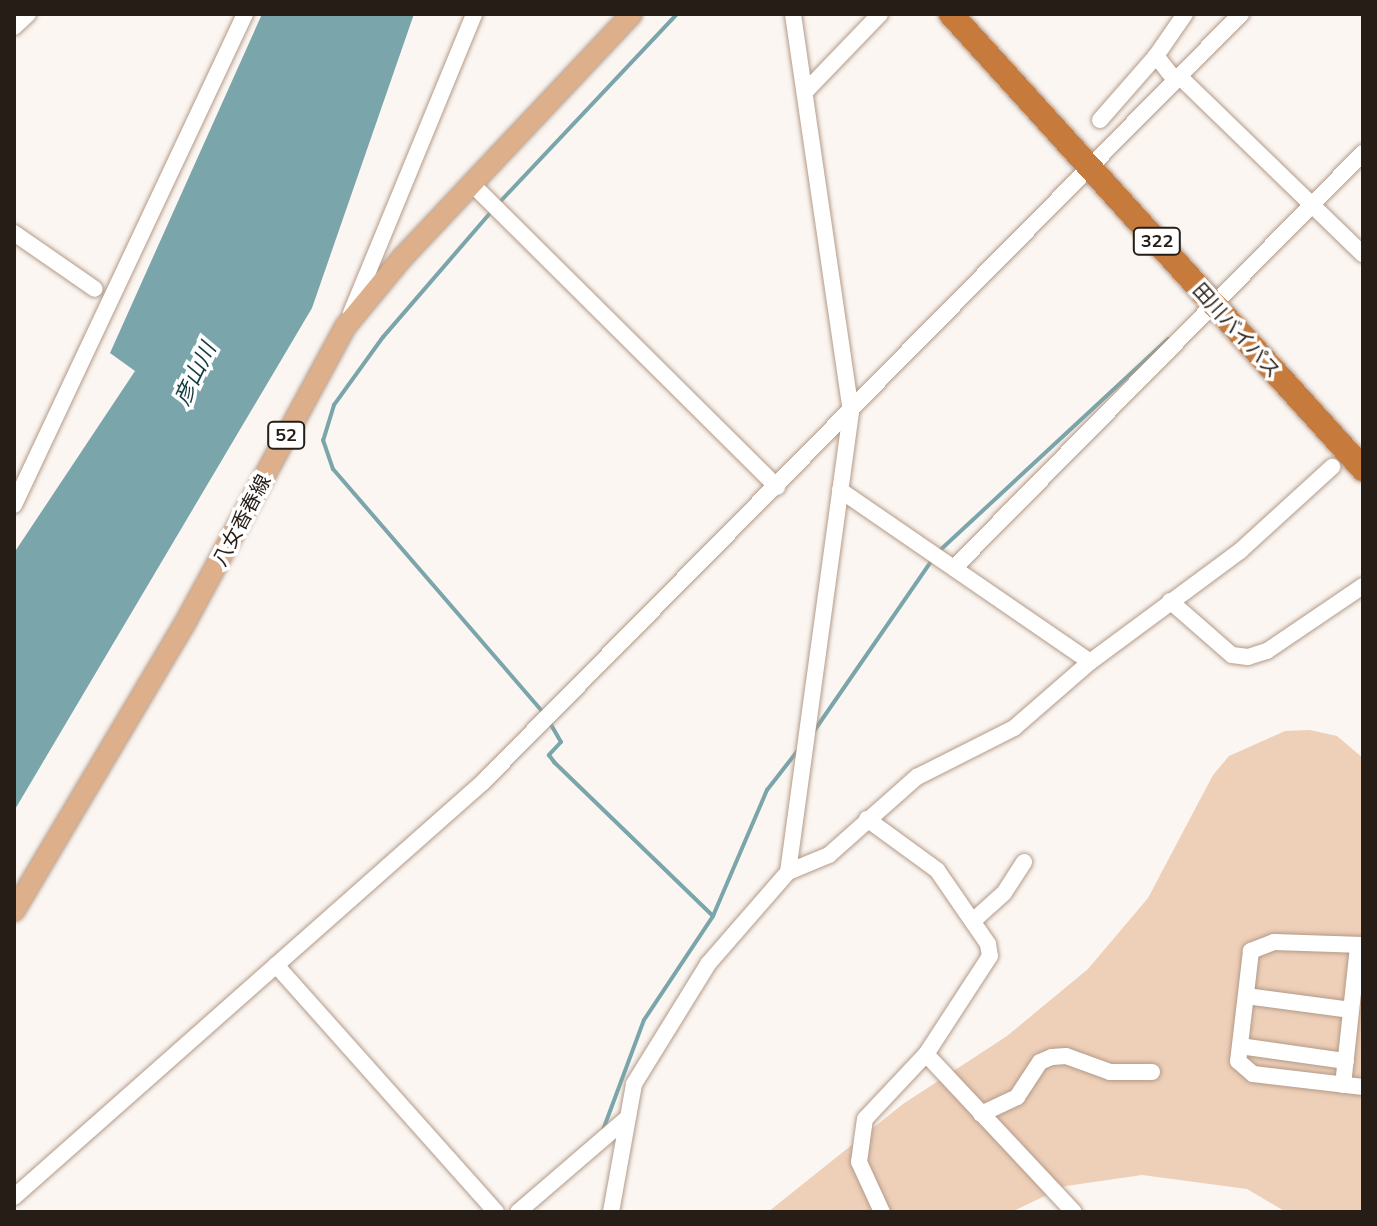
<!DOCTYPE html>
<html>
<head>
<meta charset="utf-8">
<style>
  body { margin:0 }
  #map { position:relative; width:1377px; height:1226px; overflow:hidden; background:#fbf6f2; font-family:Mulish,"Noto Sans JP",sans-serif }
  div>[style] { position:absolute }
  .green>* { inset:0; background:#eecfb8 }
  .water>* { inset:0; background:#7aa5aa }
  .stream>* { height:4px; margin:-2px; padding:0 2px; transform-origin:2px; border-radius:2px; background:#7aa5aa }
  .roads { filter:drop-shadow(0 0 2px #b39a88) drop-shadow(0 0 2px #b39a88) }
  .minor>* { height:16px; margin:-8px; padding:0 8px; transform-origin:8px; border-radius:8px; background:#fff }
  .major>* { height:20px; margin:-10px; padding:0 10px; transform-origin:10px; border-radius:10px; background:#ddb08b }
  .highway>* { height:24px; margin:-12px; padding:0 12px; transform-origin:12px; border-radius:12px; background:#c67b3d }
  span { translate:-50% -50%; white-space:nowrap; text-align:center; line-height:1.15; -webkit-text-stroke:7px #fff; paint-order:stroke }
  .shield-label span { padding:2px 6px; background:#fff; border:2px solid; border-radius:6px; -webkit-text-stroke-width:0 }
  .shield-label { font-size:18px; color:#261d16; font-weight:700 }
  .street-label { font-size:20px; color:#261d16 }
  .water-label { font-size:22px; color:#123b40; font-style:italic }
  .frame { position:absolute; inset:0; border:16px solid #261d16; pointer-events:none }
</style>
</head>
<body>
<div id="map">
  <div class="green">
    <i style="clip-path:polygon(1310px 730px,1337px 736px,1363px 758px,1363px 1212px,1286px 1212px,1247px 1189px,1142px 1175px,1066px 1186px,1011px 1212px,768px 1212px,903px 1104px,1007px 1036px,1088px 969px,1148px 898px,1213px 775px,1229px 756px,1285px 731px)"></i>
  </div>
  <div class="water">
    <i style="clip-path:polygon(262px 14px,414px 14px,312px 308px,14px 811px,14px 553px,135px 371px,110px 353px)"></i>
  </div>
  <div class="stream">
    <i style="left:497px;top:205px;width:262px;rotate:-46.7deg"></i>
    <i style="left:491px;top:212px;width:165px;rotate:130.8deg"></i>
    <i style="left:383px;top:337px;width:84px;rotate:125.8deg"></i>
    <i style="left:334px;top:405px;width:37px;rotate:107deg"></i>
    <i style="left:323px;top:440px;width:31px;rotate:71deg"></i>
    <i style="left:333px;top:469px;width:321px;rotate:49.2deg"></i>
    <i style="left:937px;top:553px;width:315px;rotate:-42.8deg"></i>
    <i style="left:550px;top:723px;width:22px;rotate:60deg"></i>
    <i style="left:561px;top:742px;width:18px;rotate:133deg"></i>
    <i style="left:549px;top:755px;width:9px;rotate:54deg"></i>
    <i style="left:554px;top:762px;width:221px;rotate:44.1deg"></i>
    <i style="left:812px;top:734px;width:211px;rotate:-55.4deg"></i>
    <i style="left:603px;top:1130px;width:117px;rotate:-69.6deg"></i>
    <i style="left:644px;top:1020px;width:125px;rotate:-56.4deg"></i>
    <i style="left:713px;top:916px;width:137px;rotate:-66.8deg"></i>
    <i style="left:767px;top:790px;width:52px;rotate:-52deg"></i>
  </div>
  <div class="roads">
    <div class="minor">
      <i style="left:14px;top:27px;width:19px;rotate:-43deg"></i>
      <i style="left:1179px;top:76px;width:256px;rotate:44.1deg"></i>
      <i style="left:1175px;top:80px;width:31px;rotate:-128deg"></i>
      <i style="left:1156px;top:56px;width:51px;rotate:-55.4deg"></i>
      <i style="left:805px;top:92px;width:108px;rotate:-46.1deg"></i>
      <i style="left:1100px;top:120px;width:85px;rotate:-48.8deg"></i>
      <i style="left:472px;top:184px;width:430px;rotate:44.8deg"></i>
      <i style="left:14px;top:233px;width:98px;rotate:34.7deg"></i>
      <i style="left:351px;top:313px;width:323px;rotate:-67.6deg"></i>
      <i style="left:840px;top:490px;width:303px;rotate:34.5deg"></i>
      <i style="left:14px;top:505px;width:543px;rotate:-64.8deg"></i>
      <i style="left:954px;top:568px;width:583px;rotate:-45.42deg"></i>
      <i style="left:1170px;top:601px;width:82px;rotate:41.1deg"></i>
      <i style="left:1232px;top:655px;width:16px;rotate:7deg"></i>
      <i style="left:1248px;top:657px;width:20px;rotate:-18deg"></i>
      <i style="left:1267px;top:651px;width:116px;rotate:-34.1deg"></i>
      <i style="left:867px;top:819px;width:87px;rotate:36.1deg"></i>
      <i style="left:937px;top:870px;width:90px;rotate:55.4deg"></i>
      <i style="left:988px;top:944px;width:12px;rotate:81deg"></i>
      <i style="left:990px;top:956px;width:117px;rotate:123.1deg"></i>
      <i style="left:788px;top:872px;width:464px;rotate:-82.2deg"></i>
      <i style="left:851px;top:412px;width:402px;rotate:-98.3deg"></i>
      <i style="left:974px;top:920px;width:40px;rotate:-42deg"></i>
      <i style="left:1004px;top:893px;width:37px;rotate:-57deg"></i>
      <i style="left:1363px;top:945px;width:89px;rotate:-178.1deg"></i>
      <i style="left:1274px;top:942px;width:25px;rotate:159deg"></i>
      <i style="left:1251px;top:951px;width:111px;rotate:96.7deg"></i>
      <i style="left:1238px;top:1061px;width:20px;rotate:41deg"></i>
      <i style="left:1253px;top:1074px;width:111px;rotate:6.7deg"></i>
      <i style="left:276px;top:965px;width:331px;rotate:48.3deg"></i>
      <i style="left:1246px;top:996px;width:106px;rotate:7.6deg"></i>
      <i style="left:1240px;top:1046px;width:107px;rotate:8.1deg"></i>
      <i style="left:1343px;top:1085px;width:140px;rotate:-83.8deg"></i>
      <i style="left:981px;top:1114px;width:40px;rotate:-25deg"></i>
      <i style="left:1017px;top:1097px;width:42px;rotate:-56.7deg"></i>
      <i style="left:1040px;top:1062px;width:13px;rotate:-23deg"></i>
      <i style="left:1052px;top:1057px;width:14px;rotate:-4deg"></i>
      <i style="left:1066px;top:1056px;width:47px;rotate:20deg"></i>
      <i style="left:1110px;top:1072px;width:42px"></i>
      <i style="left:14px;top:1197px;width:626px;rotate:-41.5deg"></i>
      <i style="left:483px;top:782px;width:1079px;rotate:-45.38deg"></i>
      <i style="left:518px;top:1212px;width:141px;rotate:-40.7deg"></i>
      <i style="left:611px;top:1212px;width:130px;rotate:-79.8deg"></i>
      <i style="left:634px;top:1084px;width:141px;rotate:-58.3deg"></i>
      <i style="left:708px;top:964px;width:122px;rotate:-49deg"></i>
      <i style="left:788px;top:872px;width:44px;rotate:-22.5deg"></i>
      <i style="left:829px;top:855px;width:118px;rotate:-41.6deg"></i>
      <i style="left:917px;top:777px;width:109px;rotate:-26.8deg"></i>
      <i style="left:1014px;top:728px;width:101px;rotate:-41deg"></i>
      <i style="left:1090px;top:662px;width:187px;rotate:-36.5deg"></i>
      <i style="left:1240px;top:551px;width:125px;rotate:-42.4deg"></i>
      <i style="left:882px;top:1212px;width:55px;rotate:-114.7deg"></i>
      <i style="left:859px;top:1162px;width:43px;rotate:-82.1deg"></i>
      <i style="left:865px;top:1119px;width:89px;rotate:-46.8deg"></i>
      <i style="left:926px;top:1054px;width:216px;rotate:46.9deg"></i>
    </div>
    <div class="major">
      <i style="left:14px;top:911px;width:333px;rotate:-59.3deg"></i>
      <i style="left:184px;top:625px;width:340px;rotate:-61.6deg"></i>
      <i style="left:346px;top:326px;width:88px;rotate:-50.5deg"></i>
      <i style="left:402px;top:258px;width:335px;rotate:-46.7deg"></i>
    </div>
    <div class="highway">
      <i style="left:951px;top:14px;width:614px;rotate:47.84deg"></i>
    </div>
  </div>
  <div class="shield-label">
    <span style="left:1157px;top:241px">322</span>
    <span style="left:286px;top:435px">52</span>
  </div>
  <div class="street-label">
    <span style="left:1237px;top:330px;rotate:48deg">田川バイパス</span>
    <span style="left:241px;top:520px;rotate:-62deg">八女香春線</span>
  </div>
  <div class="water-label">
    <span style="left:195px;top:374px;rotate:-64deg">彦山川</span>
  </div>
  <div class="frame"></div>
</div>
</body>
</html>
